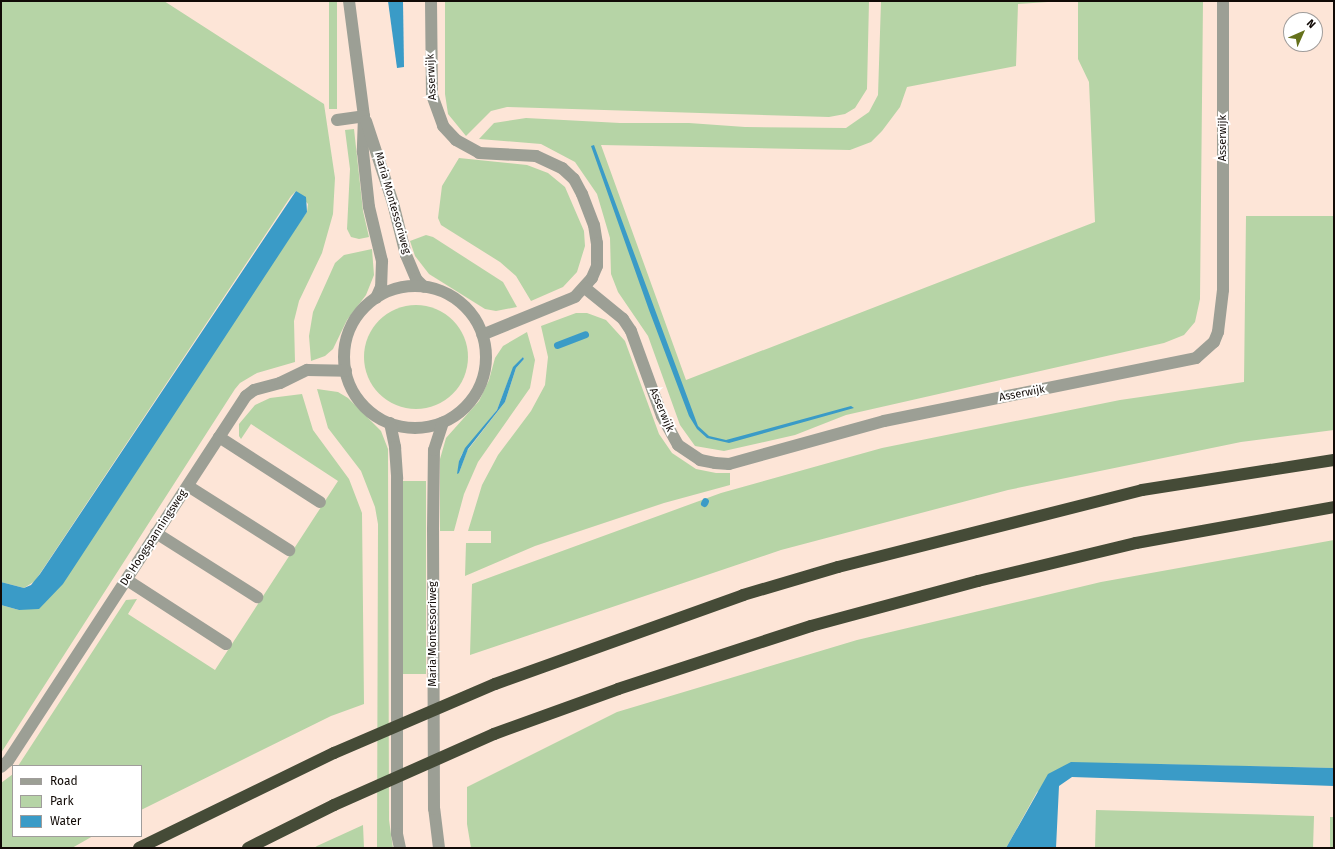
<!DOCTYPE html>
<html>
<head>
<meta charset="utf-8">
<style>
  body { margin:0 }
  #map { position:relative; width:1335px; height:849px; overflow:hidden; background:#fde5d7; font-family:"Fira Sans",sans-serif }
  div>[style] { position:absolute }
  .green>* { inset:0; background:#b6d4a6; transform-origin:0 0 }
  .round { border-radius:50% }
  .water>* { inset:0; background:#3a9bc7 }
  .stream>* { height:7px; margin:-3.5px; padding:0 3.5px; transform-origin:3.5px; border-radius:3.5px; background:#3a9bc7 }
  .minor>* { height:12px; margin:-6px; padding:0 6px; transform-origin:6px; border-radius:6px; background:#9c9f95 }
  .minor>.ring { margin:-6px; padding:0; box-sizing:content-box; background:none; border:12px solid #9c9f95; border-radius:50% }
  .highway>* { height:12px; margin:-6px; padding:0 6px; transform-origin:6px; border-radius:6px; background:#454b37 }
  .highway-bridge>* { height:12px; margin:-6px; padding:0 6px; transform-origin:6px; border-radius:6px; background:#454b37 }
  span { translate:-50% -50%; white-space:nowrap; text-align:center; line-height:1.15; -webkit-text-stroke:4px #fff; paint-order:stroke }
  .street-label { font-size:11px; color:#110a06 }
  .frame { position:absolute; inset:0; border:2px solid #110a06; pointer-events:none }
  .legend { position:absolute; left:12px; top:765px; width:130px; height:72px; box-sizing:border-box; background:#fff; border:1px solid #a09d9b; margin:0; padding:5px 7px; list-style:none; font-size:12px; color:#110a06 }
  .legend li { display:flex; align-items:center; gap:8px; height:20px }
  .legend b { width:20px; border:1px solid #a09d9b }
  .north { position:absolute; left:1283px; top:12px; width:40px; height:40px; box-sizing:border-box; background:#fff; border:1px solid #a09d9b; border-radius:50%; rotate:45deg; font-size:11px; font-weight:700; line-height:16px; text-align:center; color:#110a06 }
  .north::after { content:''; display:block; margin:auto; width:14px; height:18px; background:#65711c; clip-path:polygon(50% 0,100% 100%,50% 72%,0 100%) }
</style>
</head>
<body>
<div id="map">
  <div class="green">
    <i style="clip-path:polygon(1px 1px,164px 1px,324px 104px,335px 178px,333px 214px,322px 253px,299px 301px,294px 321px,295px 362px,257px 373px,240px 383px,235px 389px,1px 753px,1px 605px,19px 610px,307px 212px,308px 204px,296px 191px,291px 196px,35px 581px,24px 588px,1px 582px)"></i>
    <i style="left:329px;top:1px;width:8px;height:108px"></i>
    <i style="clip-path:polygon(445px 1px,869px 1px,867px 89px,855px 108px,845px 114px,829px 117px,507px 107px,491px 111px,466px 136px,448px 114px,445px 94px)"></i>
    <i style="clip-path:polygon(881px 1px,1063px 1px,1018px 4px,1016px 66px,907px 87px,900px 107px,882px 131px,871px 142px,850px 150px,601px 145px,686px 380px,1095px 222px,1089px 82px,1078px 59px,1078px 1px,1203px 1px,1200px 299px,1195px 322px,1184px 335px,1164px 343px,846px 415px,795px 435px,724px 451px,695px 446px,680px 425px,648px 336px,618px 292px,611px 274px,610px 238px,597px 194px,575px 162px,541px 144px,479px 139px,494px 123px,526px 118px,620px 123px,689px 123px,745px 127px,846px 128px,869px 112px,878px 95px)"></i>
    <i style="clip-path:polygon(354px 129px,363px 211px,369px 237px,359px 239px,351px 237px,347px 229px,350px 169px,345px 130px)"></i>
    <i style="clip-path:polygon(459px 158px,527px 165px,548px 173px,565px 187px,584px 231px,585px 246px,577px 272px,563px 287px,531px 301px,516px 276px,500px 262px,441px 225px,438px 218px,442px 186px)"></i>
    <i style="clip-path:polygon(1246px 216px,1334px 216px,1334px 430px,1241px 442px,1008px 490px,781px 550px,470px 655px,472px 584px,721px 493px,882px 448px,1120px 400px,1244px 382px)"></i>
    <i style="clip-path:polygon(426px 235px,433px 237px,503px 282px,517px 307px,496px 311px,485px 309px,429px 274px,415px 256px,410px 241px)"></i>
    <i style="clip-path:polygon(372px 249px,374px 275px,366px 295px,347px 320px,333px 349px,325px 356px,311px 361px,309px 336px,313px 312px,335px 263px,344px 255px)"></i>
    <i class="round" style="left:364px;top:305px;width:104px;height:104px"></i>
    <i style="clip-path:polygon(evenodd,576px 313px,587px 313px,606px 320px,625px 341px,659px 434px,672px 453px,696px 469px,716px 473px,730px 473px,730px 485px,664px 503px,535px 546px,465px 576px,466px 543px,491px 543px,491px 531px,468px 531px,482px 485px,498px 455px,531px 411px,545px 385px,548px 357px,541px 326px,576px 313px,583px 333px,585px 335px,557px 345px,557px 343px,583px 333px)"></i>
    <i style="clip-path:polygon(evenodd,527px 332px,535px 360px,530px 388px,478px 462px,464px 494px,454px 531px,440px 531px,440px 459px,446px 438px,479px 401px,489px 380px,495px 358px,503px 346px,527px 332px,523px 357px,524px 359px,516px 368px,505px 402px,467px 451px,459px 473px,459px 461px,462px 454px,497px 410px,511px 373px,523px 357px)"></i>
    <i style="clip-path:polygon(317px 389px,338px 392px,348px 398px,381px 431px,388px 449px,389px 820px,393px 848px,377px 848px,378px 524px,375px 507px,361px 471px,328px 428px)"></i>
    <i style="clip-path:polygon(302px 394px,313px 430px,349px 479px,362px 513px,364px 704px,331px 716px,141px 810px,141px 766px,18px 766px,126px 600px,137px 599px,128px 614px,215px 670px,338px 481px,251px 424px,241px 439px,239px 436px,239px 424px,255px 405px,270px 398px)"></i>
    <i style="left:403px;top:481px;width:23px;height:193px"></i>
    <i style="clip-path:polygon(1334px 540px,1334px 768px,1098px 763px,1037px 792px,1006px 848px,471px 848px,467px 824px,467px 787px,617px 712px,857px 640px,1101px 582px)"></i>
    <i style="clip-path:polygon(13px 774px,13px 836px,93px 836px,72px 848px,1px 848px,1px 783px)"></i>
    <i style="clip-path:polygon(1096px 810px,1314px 816px,1313px 848px,1095px 848px)"></i>
    <i style="left:1330px;top:817px;width:4px;height:31px"></i>
    <i style="clip-path:polygon(363px 825px,364px 848px,314px 848px,317px 846px)"></i>
  </div>
  <div class="water">
    <i style="clip-path:polygon(388px 1px,403px 1px,404px 67px,397px 68px)"></i>
    <i style="clip-path:polygon(594px 145px,698px 426px,709px 436px,726px 440px,851px 406px,854px 408px,729px 443px,707px 438px,697px 429px,689px 416px,649px 310px,591px 146px)"></i>
    <i style="clip-path:polygon(296px 191px,306px 197px,307px 212px,63px 584px,39px 609px,19px 610px,1px 605px,1px 582px,24px 588px,31px 585px,40px 574px)"></i>
    <i style="clip-path:polygon(523px 357px,524px 359px,516px 368px,505px 402px,468px 449px,459px 473px,457px 474px,459px 461px,465px 448px,497px 410px,513px 367px)"></i>
    <i style="clip-path:polygon(1071px 762px,1334px 768px,1334px 786px,1072px 777px,1059px 786px,1056px 848px,1006px 848px,1048px 774px)"></i>
  </div>
  <div class="stream">
    <i style="left:557px;top:345px;width:30px;rotate:-21deg"></i>
    <i style="left:704px;top:503px;width:2px;rotate:-63deg"></i>
  </div>
  <div class="minor">
    <i style="left:349px;top:1px;width:116px;rotate:82.6deg"></i>
    <i style="left:364px;top:116px;width:36px;rotate:92deg"></i>
    <i style="left:363px;top:152px;width:55px;rotate:83.8deg"></i>
    <i style="left:369px;top:207px;width:56px;rotate:76.5deg"></i>
    <i style="left:382px;top:261px;width:26px;rotate:92deg"></i>
    <i style="left:381px;top:287px;width:12px;rotate:114deg"></i>
    <i style="left:431px;top:1px;width:94px;rotate:89.4deg"></i>
    <i style="left:432px;top:95px;width:33px;rotate:70deg"></i>
    <i style="left:443px;top:126px;width:19px;rotate:47deg"></i>
    <i style="left:456px;top:140px;width:26px;rotate:29deg"></i>
    <i style="left:479px;top:153px;width:57px;rotate:3deg"></i>
    <i style="left:536px;top:156px;width:29px;rotate:25deg"></i>
    <i style="left:562px;top:168px;width:16px;rotate:43deg"></i>
    <i style="left:574px;top:179px;width:17px;rotate:62deg"></i>
    <i style="left:582px;top:194px;width:33px;rotate:69deg"></i>
    <i style="left:594px;top:225px;width:18px;rotate:81deg"></i>
    <i style="left:597px;top:243px;width:23px;rotate:90deg"></i>
    <i style="left:597px;top:266px;width:13px;rotate:113deg"></i>
    <i style="left:592px;top:278px;width:25px;rotate:132deg"></i>
    <i style="left:575px;top:297px;width:100px;rotate:157.8deg"></i>
    <i style="left:337px;top:120px;width:27px;rotate:-8deg"></i>
    <i style="left:366px;top:121px;width:86px;rotate:71.8deg"></i>
    <i style="left:393px;top:203px;width:54px;rotate:76deg"></i>
    <i style="left:406px;top:255px;width:26px;rotate:67deg"></i>
    <i style="left:416px;top:279px;width:11px;rotate:45deg"></i>
    <i class="ring" style="left:344px;top:286px;width:130px;height:130px"></i>
    <i style="left:585px;top:288px;width:49px;rotate:39.2deg"></i>
    <i style="left:623px;top:319px;width:14px;rotate:56deg"></i>
    <i style="left:631px;top:331px;width:90px;rotate:70deg"></i>
    <i style="left:662px;top:416px;width:33px;rotate:61deg"></i>
    <i style="left:678px;top:445px;width:27px;rotate:34deg"></i>
    <i style="left:700px;top:460px;width:15px;rotate:11deg"></i>
    <i style="left:715px;top:463px;width:14px;rotate:4deg"></i>
    <i style="left:729px;top:464px;width:161px;rotate:-15.5deg"></i>
    <i style="left:884px;top:421px;width:318px;rotate:-11.4deg"></i>
    <i style="left:1196px;top:358px;width:24px;rotate:-42deg"></i>
    <i style="left:1214px;top:342px;width:11px;rotate:-68deg"></i>
    <i style="left:1218px;top:332px;width:42px;rotate:-83.2deg"></i>
    <i style="left:1223px;top:290px;width:289px;rotate:-90deg"></i>
    <i style="left:390px;top:423px;width:25px;rotate:78deg"></i>
    <i style="left:395px;top:447px;width:32px;rotate:86deg"></i>
    <i style="left:397px;top:479px;width:355px;rotate:90deg"></i>
    <i style="left:397px;top:834px;width:14px;rotate:78deg"></i>
    <i style="left:219px;top:437px;width:120px;rotate:32.8deg"></i>
    <i style="left:188px;top:486px;width:120px;rotate:32.4deg"></i>
    <i style="left:156px;top:533px;width:120px;rotate:32.4deg"></i>
    <i style="left:127px;top:580px;width:118px;rotate:32.9deg"></i>
    <i style="left:1px;top:767px;width:9px;rotate:-41deg"></i>
    <i style="left:8px;top:761px;width:436px;rotate:-56.9deg"></i>
    <i style="left:246px;top:396px;width:10px;rotate:-37deg"></i>
    <i style="left:254px;top:390px;width:27px;rotate:-15deg"></i>
    <i style="left:280px;top:383px;width:30px;rotate:-26deg"></i>
    <i style="left:307px;top:370px;width:39px;rotate:1deg"></i>
    <i style="left:439px;top:848px;width:39px;rotate:-97deg"></i>
    <i style="left:434px;top:809px;width:279px;rotate:-90.2deg"></i>
    <i style="left:433px;top:530px;width:80px;rotate:-89.3deg"></i>
    <i style="left:434px;top:450px;width:29px;rotate:-72deg"></i>
  </div>
  <div class="highway">
    <i style="left:495px;top:684px;width:263px;rotate:-19.7deg"></i>
    <i style="left:743px;top:595px;width:99px;rotate:-16.4deg"></i>
    <i style="left:838px;top:567px;width:314px;rotate:-14.2deg"></i>
    <i style="left:1142px;top:490px;width:194px;rotate:-8.9deg"></i>
    <i style="left:494px;top:734px;width:132px;rotate:-19.9deg"></i>
    <i style="left:618px;top:689px;width:203px;rotate:-18.1deg"></i>
    <i style="left:811px;top:626px;width:173px;rotate:-15.1deg"></i>
    <i style="left:978px;top:581px;width:163px;rotate:-13.5deg"></i>
    <i style="left:1136px;top:543px;width:201px;rotate:-10.3deg"></i>
    <i style="left:139px;top:848px;width:217px;rotate:-26deg"></i>
    <i style="left:248px;top:848px;width:96px;rotate:-26.6deg"></i>
  </div>
  <div class="highway-bridge">
    <i style="left:334px;top:753px;width:175px;rotate:-23.2deg"></i>
    <i style="left:334px;top:805px;width:175px;rotate:-23.9deg"></i>
  </div>
  <div class="street-label">
    <span style="left:432px;top:77px;rotate:-93deg">Asserwijk</span>
    <span style="left:1223px;top:138px;rotate:-90deg">Asserwijk</span>
    <span style="left:392px;top:203px;rotate:74deg">Maria Montessoriweg</span>
    <span style="left:1022px;top:394px;rotate:-11deg">Asserwijk</span>
    <span style="left:661px;top:410px;rotate:67deg">Asserwijk</span>
    <span style="left:154px;top:538px;rotate:-57deg">De Hoogspanningsweg</span>
    <span style="left:433px;top:634px;rotate:-90deg">Maria Montessoriweg</span>
  </div>
  <div class="frame"></div>
  <ul class="legend">
  <li><b style="height:5px;background:#9c9f95"></b>Road</li>
  <li><b style="height:11px;background:#b6d4a6"></b>Park</li>
  <li><b style="height:11px;background:#3a9bc7"></b>Water</li>
  </ul>
  <div class="north">N</div>
</div>
</body>
</html>
